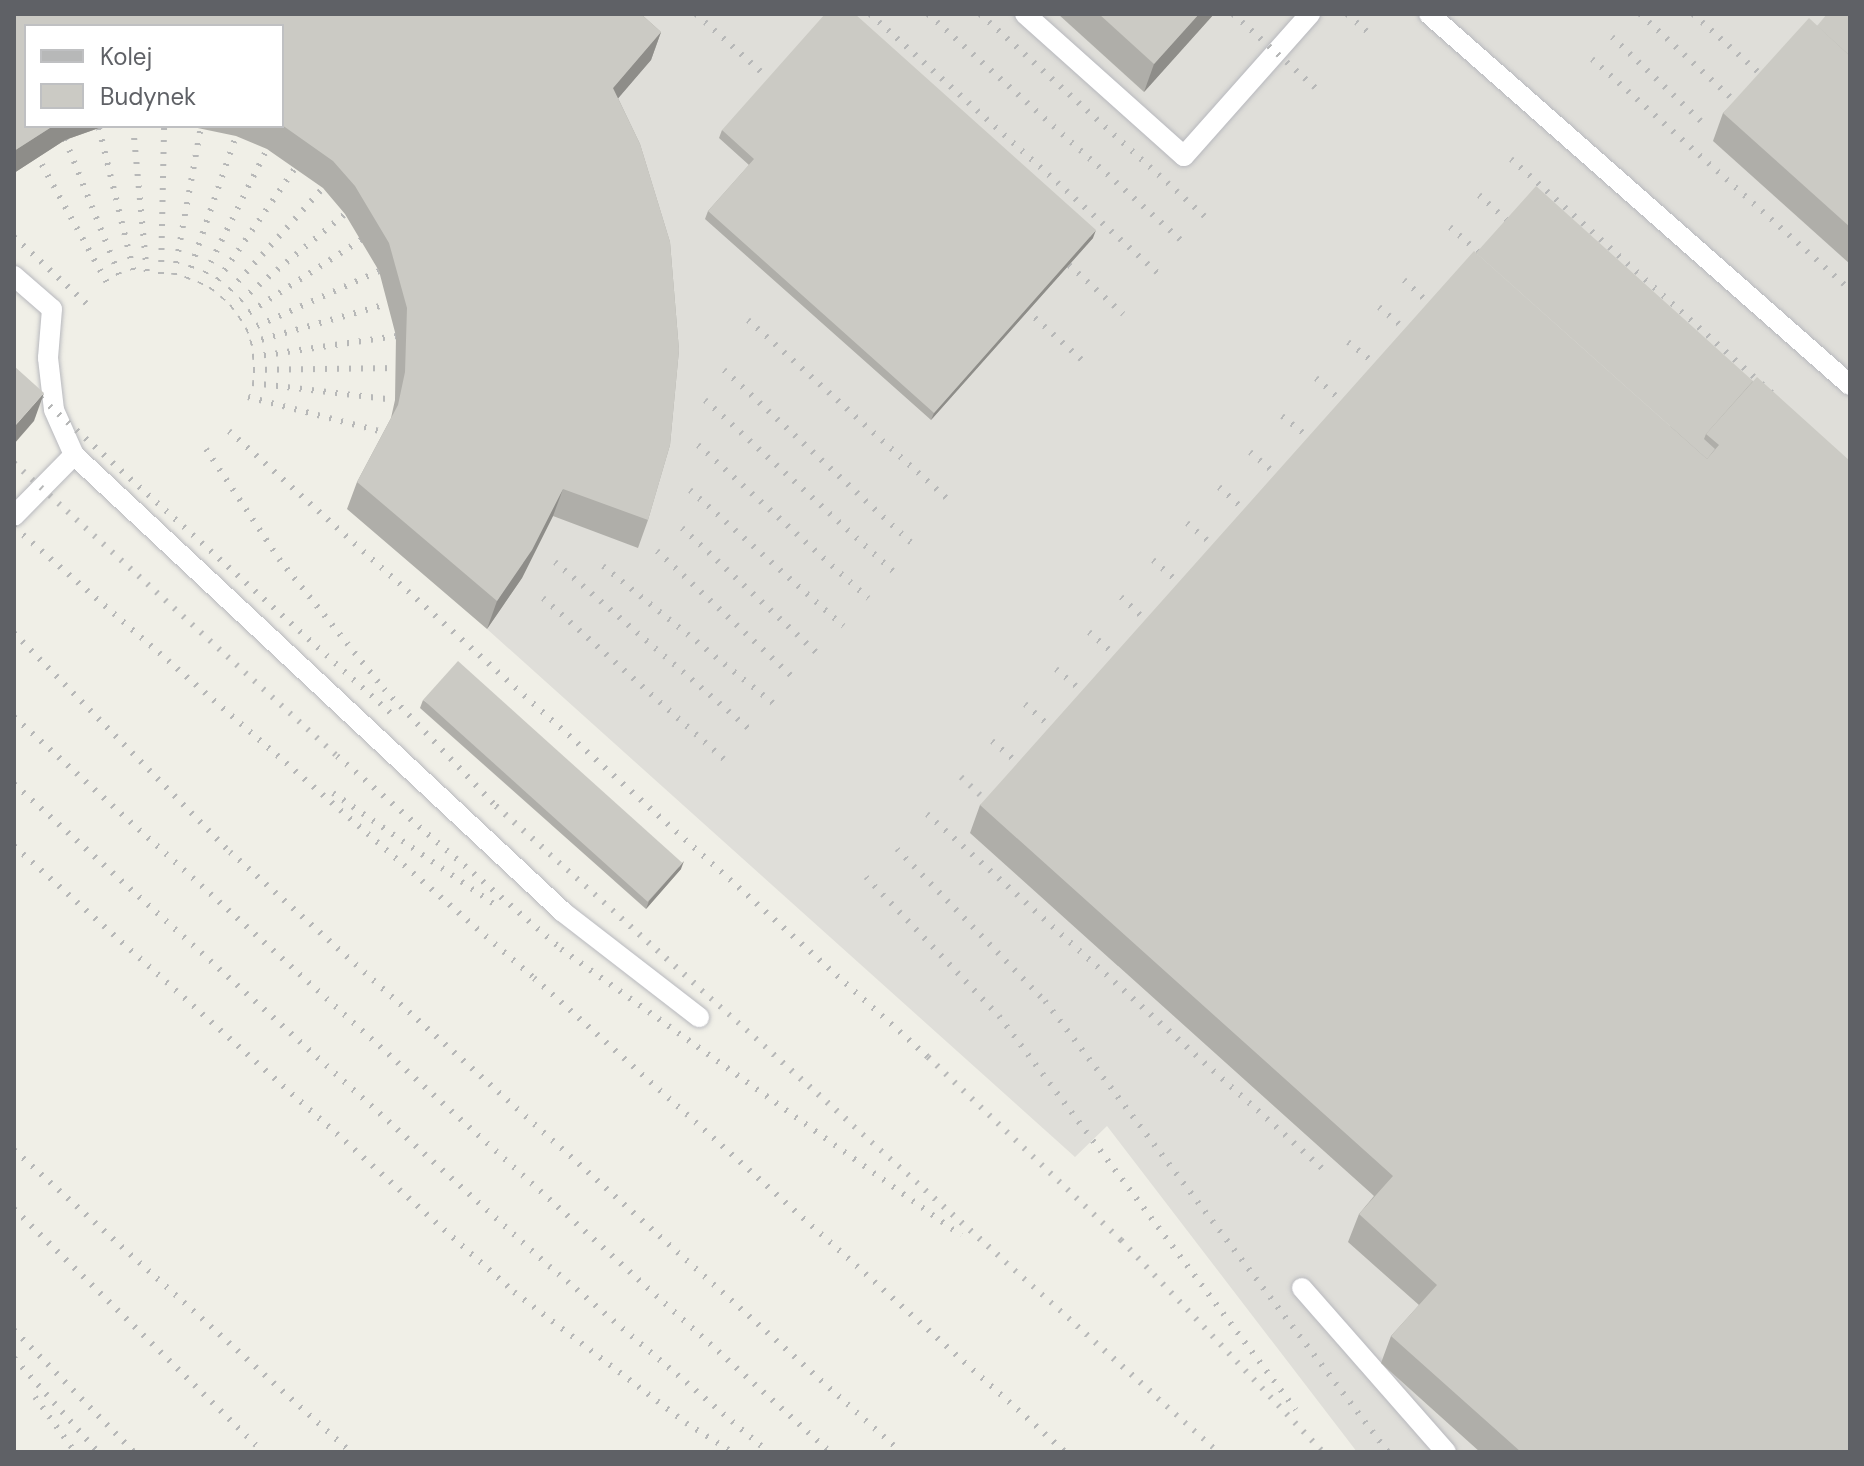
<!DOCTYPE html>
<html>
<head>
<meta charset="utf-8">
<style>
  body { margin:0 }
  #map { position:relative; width:1864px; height:1466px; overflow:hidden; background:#f0efe7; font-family:"DM Sans",sans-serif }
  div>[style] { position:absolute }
  .industrial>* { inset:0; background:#dfded9 }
  .roads { filter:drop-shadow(0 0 2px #b7b8bd) drop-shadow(0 0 2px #b7b8bd) }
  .service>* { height:20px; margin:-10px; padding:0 10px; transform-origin:10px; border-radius:10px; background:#fff }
  .rail>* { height:6px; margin-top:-3px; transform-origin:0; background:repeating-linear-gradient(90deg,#b7b8b8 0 2px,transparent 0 12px) }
  .wall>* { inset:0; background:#afaea9 }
  .shaded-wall>* { inset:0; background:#8e8d89 }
  .building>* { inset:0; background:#cbcac4; transform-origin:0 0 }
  span { translate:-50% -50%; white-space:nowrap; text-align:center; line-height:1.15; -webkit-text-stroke:7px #fff; paint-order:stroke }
  .frame { position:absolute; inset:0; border:16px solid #5f6166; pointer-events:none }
  .legend { position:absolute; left:24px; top:24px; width:260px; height:104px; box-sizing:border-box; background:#fff; border:2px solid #bfc0c2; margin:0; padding:10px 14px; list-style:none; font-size:24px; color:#5f6166 }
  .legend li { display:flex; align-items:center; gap:16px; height:40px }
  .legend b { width:40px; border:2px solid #bfc0c2 }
</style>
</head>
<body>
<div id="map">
  <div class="industrial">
    <i style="clip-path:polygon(600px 14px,1850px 14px,1850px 1452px,1357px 1452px,1107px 1126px,1075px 1157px,487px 629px,522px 578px,553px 516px,630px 171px)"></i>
  </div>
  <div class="roads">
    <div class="service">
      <i style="left:1025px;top:14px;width:213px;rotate:41.8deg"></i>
      <i style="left:1184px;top:156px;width:190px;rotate:-48.4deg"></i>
      <i style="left:1429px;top:14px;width:561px;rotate:41.39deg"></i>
      <i style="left:14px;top:276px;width:50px;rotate:41deg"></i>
      <i style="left:52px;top:309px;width:49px;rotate:94.7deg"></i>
      <i style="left:48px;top:358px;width:52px;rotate:83.4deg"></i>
      <i style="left:54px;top:410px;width:49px;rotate:66deg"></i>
      <i style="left:14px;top:516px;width:86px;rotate:-45.5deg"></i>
      <i style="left:74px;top:455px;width:669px;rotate:43.06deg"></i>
      <i style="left:563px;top:912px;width:172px;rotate:37.7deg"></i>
      <i style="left:1302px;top:1288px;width:218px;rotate:48.7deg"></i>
    </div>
  </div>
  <div class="rail">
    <i style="left:696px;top:14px;width:95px;rotate:41.6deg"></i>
    <i style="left:870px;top:14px;width:389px;rotate:42deg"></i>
    <i style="left:928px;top:14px;width:345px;rotate:41.8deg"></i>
    <i style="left:980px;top:14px;width:307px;rotate:42deg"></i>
    <i style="left:1233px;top:14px;width:118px;rotate:41.9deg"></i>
    <i style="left:1347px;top:14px;width:33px;rotate:41deg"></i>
    <i style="left:1640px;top:14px;width:149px;rotate:42.6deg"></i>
    <i style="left:1693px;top:14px;width:111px;rotate:41.7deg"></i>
    <i style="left:1612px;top:37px;width:125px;rotate:43.4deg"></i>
    <i style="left:1592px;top:59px;width:346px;rotate:41.8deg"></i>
    <i style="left:133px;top:126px;width:150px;rotate:84.6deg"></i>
    <i style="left:99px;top:128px;width:153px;rotate:76.4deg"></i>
    <i style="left:65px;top:139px;width:154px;rotate:68.3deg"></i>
    <i style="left:36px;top:154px;width:153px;rotate:61.1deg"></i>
    <i style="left:1511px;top:159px;width:352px;rotate:41.9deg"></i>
    <i style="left:1479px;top:195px;width:45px;rotate:42.3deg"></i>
    <i style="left:1450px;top:227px;width:45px;rotate:41.4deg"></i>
    <i style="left:14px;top:237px;width:102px;rotate:42.6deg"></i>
    <i style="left:1069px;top:265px;width:73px;rotate:42.2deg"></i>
    <i style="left:161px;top:274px;width:148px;rotate:-88.8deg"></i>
    <i style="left:174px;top:275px;width:151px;rotate:-79.7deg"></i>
    <i style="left:187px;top:279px;width:151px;rotate:-71.1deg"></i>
    <i style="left:1404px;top:280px;width:44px;rotate:43.2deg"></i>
    <i style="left:200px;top:284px;width:151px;rotate:-63.6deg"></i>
    <i style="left:211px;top:290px;width:150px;rotate:-55.4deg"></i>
    <i style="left:222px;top:299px;width:150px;rotate:-47.7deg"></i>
    <i style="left:1379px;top:307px;width:45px;rotate:40.5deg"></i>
    <i style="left:231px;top:308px;width:148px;rotate:-39.5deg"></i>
    <i style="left:1026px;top:310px;width:75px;rotate:41.8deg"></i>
    <i style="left:239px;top:319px;width:147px;rotate:-33deg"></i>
    <i style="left:748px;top:320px;width:275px;rotate:41.9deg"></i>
    <i style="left:246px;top:331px;width:146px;rotate:-24.3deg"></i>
    <i style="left:1348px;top:342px;width:45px;rotate:38.7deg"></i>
    <i style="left:250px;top:343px;width:146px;rotate:-15.9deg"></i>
    <i style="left:252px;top:357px;width:146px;rotate:-8.3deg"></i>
    <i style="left:253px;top:370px;width:145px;rotate:-0.8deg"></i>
    <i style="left:724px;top:370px;width:260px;rotate:42.7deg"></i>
    <i style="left:14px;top:374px;width:511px;rotate:41.99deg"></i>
    <i style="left:1316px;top:378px;width:45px;rotate:42.3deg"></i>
    <i style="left:252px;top:383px;width:144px;rotate:6.8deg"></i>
    <i style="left:248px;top:397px;width:144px;rotate:14.5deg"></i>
    <i style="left:705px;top:400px;width:254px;rotate:42.3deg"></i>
    <i style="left:1282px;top:416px;width:45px;rotate:38.7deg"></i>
    <i style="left:229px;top:431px;width:938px;rotate:41.85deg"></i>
    <i style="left:928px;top:1057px;width:266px;rotate:43.5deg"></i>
    <i style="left:1121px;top:1240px;width:293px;rotate:46.4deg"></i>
    <i style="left:698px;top:445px;width:229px;rotate:42deg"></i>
    <i style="left:206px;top:449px;width:132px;rotate:56.4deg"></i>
    <i style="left:279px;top:559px;width:167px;rotate:51.1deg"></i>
    <i style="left:384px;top:689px;width:162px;rotate:46.3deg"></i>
    <i style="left:496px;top:806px;width:969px;rotate:41.82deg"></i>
    <i style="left:1250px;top:452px;width:45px;rotate:40.5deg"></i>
    <i style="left:14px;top:463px;width:436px;rotate:42.2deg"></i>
    <i style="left:337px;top:756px;width:296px;rotate:40.7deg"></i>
    <i style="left:561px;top:949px;width:492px;rotate:35.6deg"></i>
    <i style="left:1219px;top:487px;width:45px;rotate:42.3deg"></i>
    <i style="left:690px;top:490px;width:205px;rotate:41.6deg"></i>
    <i style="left:1187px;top:523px;width:45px;rotate:40.5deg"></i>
    <i style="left:14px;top:527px;width:688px;rotate:40.94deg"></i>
    <i style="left:534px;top:978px;width:712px;rotate:41.75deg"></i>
    <i style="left:682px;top:528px;width:185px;rotate:42.8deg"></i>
    <i style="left:657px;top:551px;width:190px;rotate:42.9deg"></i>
    <i style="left:1153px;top:560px;width:45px;rotate:41.4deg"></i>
    <i style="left:555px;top:562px;width:257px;rotate:40.7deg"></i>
    <i style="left:603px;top:566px;width:220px;rotate:38.9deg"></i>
    <i style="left:1121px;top:597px;width:44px;rotate:43.2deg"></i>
    <i style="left:543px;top:598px;width:242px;rotate:41.7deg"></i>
    <i style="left:1089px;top:632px;width:45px;rotate:41.4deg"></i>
    <i style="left:14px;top:633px;width:308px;rotate:45.4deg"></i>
    <i style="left:230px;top:852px;width:900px;rotate:41.8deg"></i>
    <i style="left:1056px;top:669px;width:45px;rotate:40.5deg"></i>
    <i style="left:1025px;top:704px;width:45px;rotate:42.3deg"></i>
    <i style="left:14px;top:717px;width:1098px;rotate:42.01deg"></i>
    <i style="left:992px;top:741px;width:45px;rotate:40.5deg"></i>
    <i style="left:961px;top:777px;width:44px;rotate:43.2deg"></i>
    <i style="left:14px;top:784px;width:720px;rotate:42.02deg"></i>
    <i style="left:549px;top:1266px;width:287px;rotate:40.3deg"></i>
    <i style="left:333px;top:793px;width:201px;rotate:34.6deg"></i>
    <i style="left:927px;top:814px;width:532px;rotate:41.88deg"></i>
    <i style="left:14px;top:846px;width:670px;rotate:41.73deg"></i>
    <i style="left:514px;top:1292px;width:216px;rotate:37.3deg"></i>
    <i style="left:686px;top:1423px;width:54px;rotate:32.2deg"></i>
    <i style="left:897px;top:849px;width:212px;rotate:45.8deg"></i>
    <i style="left:1045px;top:1001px;width:567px;rotate:52.75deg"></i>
    <i style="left:866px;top:877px;width:192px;rotate:46.3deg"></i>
    <i style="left:999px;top:1016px;width:493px;rotate:53deg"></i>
    <i style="left:14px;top:1150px;width:453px;rotate:41.9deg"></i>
    <i style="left:14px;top:1209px;width:348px;rotate:44.3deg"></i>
    <i style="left:14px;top:1330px;width:171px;rotate:45.5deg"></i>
    <i style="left:14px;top:1358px;width:126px;rotate:48.2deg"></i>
    <i style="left:35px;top:1397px;width:68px;rotate:54deg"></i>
  </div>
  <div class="wall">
    <i style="clip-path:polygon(14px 14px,641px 14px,661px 32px,651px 60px,618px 98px,640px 144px,670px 242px,679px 350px,670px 445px,648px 520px,638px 548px,553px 516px,522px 578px,487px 629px,347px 509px,357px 482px,391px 418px,395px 400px,396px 336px,379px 271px,345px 214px,323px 188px,267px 149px,236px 136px,188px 126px,282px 126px,282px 26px,26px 26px,26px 126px,117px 126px,99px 128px,65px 140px,14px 173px)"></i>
    <i style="clip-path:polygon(1058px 14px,1214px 14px,1144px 92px)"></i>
    <i style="clip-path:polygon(1850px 14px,1850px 264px,1713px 141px,1723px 113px,1817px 26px)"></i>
    <i style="clip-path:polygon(722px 130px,1093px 238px,931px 420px,705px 219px,708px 211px,749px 165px,719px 138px)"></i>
    <i style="clip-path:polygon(1753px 381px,1850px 1452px,1480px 1452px,1381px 1363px,1391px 1336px,1419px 1305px,1348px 1242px,1359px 1214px,1374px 1196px,970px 833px,980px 805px)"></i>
    <i style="clip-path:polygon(423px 700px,681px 869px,646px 909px,420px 708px)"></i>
  </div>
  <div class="shaded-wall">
    <i style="clip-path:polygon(1199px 14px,1214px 14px,1144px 92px,1154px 64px)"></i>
    <i style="clip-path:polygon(661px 32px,651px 60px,603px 116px,613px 88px)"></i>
    <i style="clip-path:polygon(53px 126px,117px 126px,99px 128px,65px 140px,14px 173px,14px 151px)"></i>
    <i style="clip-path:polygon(1096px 230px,1093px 238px,931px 420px,934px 413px)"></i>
    <i style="clip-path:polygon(44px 393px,34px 421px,14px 444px,14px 427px)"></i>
    <i style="clip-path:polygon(563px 489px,553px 516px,522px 578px,487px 629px,497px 601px)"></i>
    <i style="clip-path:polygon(684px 861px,681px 869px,646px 909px,649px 901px)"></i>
  </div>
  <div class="building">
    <i style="clip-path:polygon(14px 14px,641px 14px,661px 32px,613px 88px,640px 144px,670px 242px,679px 350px,670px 445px,648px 520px,563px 489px,532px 550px,497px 601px,357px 482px,398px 405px,405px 372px,407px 308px,389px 243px,355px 186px,333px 161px,282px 125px,282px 26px,26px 26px,26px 126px,53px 126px,14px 151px)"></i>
    <i style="clip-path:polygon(825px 14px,855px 14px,1096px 230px,934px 413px,708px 211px,754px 159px,722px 130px)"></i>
    <i style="clip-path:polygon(1099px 14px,1199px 14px,1154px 64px)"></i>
    <i style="clip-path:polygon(1827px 14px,1850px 14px,1850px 56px,1817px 26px)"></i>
    <i style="clip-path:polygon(1809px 18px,1850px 56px,1850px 227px,1723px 113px)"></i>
    <i style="clip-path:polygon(1536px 186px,1753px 381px,1706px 434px,1704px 439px,1715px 449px,1707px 459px,1476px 253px)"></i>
    <i style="clip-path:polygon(1474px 251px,1707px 459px,1719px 445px,1706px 434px,1757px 377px,1850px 461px,1850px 1452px,1521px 1452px,1391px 1336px,1437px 1285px,1359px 1214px,1393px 1176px,980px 805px)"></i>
    <i style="clip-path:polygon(14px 366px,44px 393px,14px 427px)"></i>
    <i style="left:458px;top:661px;width:302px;height:52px;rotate:42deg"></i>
  </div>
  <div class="frame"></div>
  <ul class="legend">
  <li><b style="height:10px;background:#b7b8b8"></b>Kolej</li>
  <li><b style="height:22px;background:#cbcac4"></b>Budynek</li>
  </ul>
</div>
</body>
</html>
